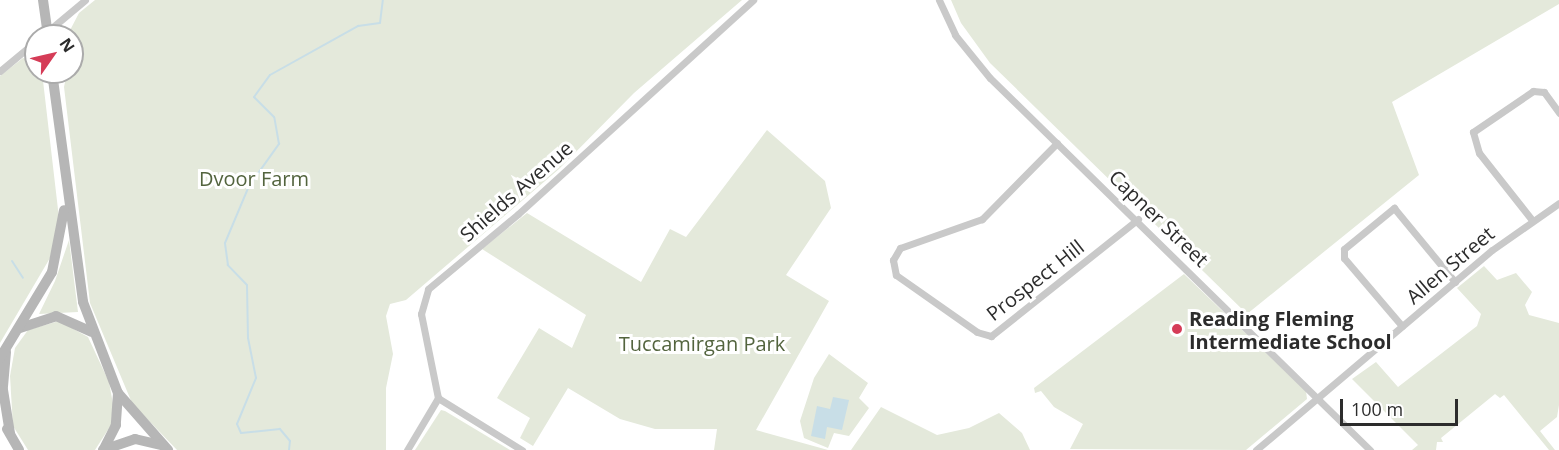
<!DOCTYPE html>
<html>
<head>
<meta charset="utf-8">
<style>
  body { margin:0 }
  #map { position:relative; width:1559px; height:450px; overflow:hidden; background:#fff; font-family:"Open Sans",sans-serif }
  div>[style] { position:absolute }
  .green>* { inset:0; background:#e4e9db }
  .water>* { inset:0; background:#c8dee7 }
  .stream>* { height:2px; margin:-1px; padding:0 1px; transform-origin:1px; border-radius:1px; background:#c8dee7 }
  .street>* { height:7px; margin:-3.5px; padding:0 3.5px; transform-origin:3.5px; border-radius:3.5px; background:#c9c9c9 }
  .secondary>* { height:10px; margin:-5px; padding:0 5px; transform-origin:5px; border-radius:5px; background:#b6b6b6 }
  .dots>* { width:16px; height:16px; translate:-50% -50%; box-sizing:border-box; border:3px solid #fff; border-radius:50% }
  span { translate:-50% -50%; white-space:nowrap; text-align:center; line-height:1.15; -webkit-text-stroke:6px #fff; paint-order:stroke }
  .park-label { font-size:20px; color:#53643e }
  .street-label { font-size:20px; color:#2c2c2c }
  .poi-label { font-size:20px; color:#2c2c2c; font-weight:700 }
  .left { translate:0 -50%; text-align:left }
  .north { position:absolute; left:24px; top:24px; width:60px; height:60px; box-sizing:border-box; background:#fff; border:2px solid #ababab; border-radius:50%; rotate:56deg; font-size:16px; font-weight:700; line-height:24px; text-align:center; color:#2c2c2c }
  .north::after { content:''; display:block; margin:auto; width:21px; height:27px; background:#d53c57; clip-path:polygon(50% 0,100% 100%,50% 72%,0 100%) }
  .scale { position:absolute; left:1340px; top:399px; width:118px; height:27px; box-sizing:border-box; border:3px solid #2c2c2c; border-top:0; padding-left:8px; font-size:18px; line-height:21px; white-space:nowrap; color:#2c2c2c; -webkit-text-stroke:4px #fff; paint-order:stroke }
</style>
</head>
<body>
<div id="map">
  <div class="green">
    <i style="clip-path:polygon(95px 0,742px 0,634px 93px,559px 169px,406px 300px,390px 304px,386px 316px,393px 354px,386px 388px,386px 450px,177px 450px,132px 403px,90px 303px,64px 87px,67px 72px,72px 72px,72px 36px,67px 36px,79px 13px)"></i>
    <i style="clip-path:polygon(951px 0,1559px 0,1559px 4px,1392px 102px,1419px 175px,1247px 314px,990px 63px,961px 23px)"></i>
    <i style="clip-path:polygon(23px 58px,36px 62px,36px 72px,42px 72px,59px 218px,50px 258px,0 343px,0 76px)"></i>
    <i style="clip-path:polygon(767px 130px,825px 181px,831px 208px,786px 275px,829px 301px,756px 430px,828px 450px,714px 450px,717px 429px,655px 429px,620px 419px,568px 388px,533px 446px,520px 438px,530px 418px,497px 398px,539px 328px,572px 348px,586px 315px,482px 249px,527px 213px,641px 282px,670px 229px,686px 237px)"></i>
    <i style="clip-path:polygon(69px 240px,78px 312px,39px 314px,55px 281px)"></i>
    <i style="clip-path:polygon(1484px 266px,1497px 280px,1516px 273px,1532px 292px,1525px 305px,1529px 315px,1559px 323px,1559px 405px,1557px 417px,1540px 431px,1555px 450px,1549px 450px,1504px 395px,1500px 398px,1495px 394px,1441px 438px,1443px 442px,1437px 442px,1436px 450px,1412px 450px,1418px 445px,1352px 379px,1376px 362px,1398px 387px,1477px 326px,1481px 314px,1457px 288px)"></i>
    <i style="clip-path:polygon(1184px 274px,1306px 391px,1307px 399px,1246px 450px,1070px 449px,1083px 424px,1054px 407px,1041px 391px,1035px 393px,1034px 388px)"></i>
    <i style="clip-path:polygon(59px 321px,88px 337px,109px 382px,113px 404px,111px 425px,95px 450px,28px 450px,13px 426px,10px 376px,15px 348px,28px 330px)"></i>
    <i style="clip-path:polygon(829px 354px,868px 383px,859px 398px,869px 408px,849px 436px,834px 433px,828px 448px,804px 438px,800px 421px,814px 378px)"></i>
    <i style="clip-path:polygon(881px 407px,937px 435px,969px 428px,999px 413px,1022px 433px,1030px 450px,851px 450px)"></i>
    <i style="clip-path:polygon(441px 410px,445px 411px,510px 450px,415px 450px)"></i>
  </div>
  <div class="water">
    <i style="clip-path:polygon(833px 397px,849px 400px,842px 430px,827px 427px,825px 439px,811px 436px,817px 406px,830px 409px)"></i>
  </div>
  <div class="stream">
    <i style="left:12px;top:261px;width:20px;rotate:57deg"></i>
    <i style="left:289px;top:450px;width:9px;rotate:-84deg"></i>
    <i style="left:290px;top:441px;width:16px;rotate:-130deg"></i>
    <i style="left:280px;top:429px;width:39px;rotate:174deg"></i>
    <i style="left:241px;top:433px;width:10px;rotate:-114deg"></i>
    <i style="left:237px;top:424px;width:50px;rotate:-67.6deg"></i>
    <i style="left:256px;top:378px;width:41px;rotate:-101.3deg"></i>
    <i style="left:248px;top:338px;width:53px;rotate:-91.1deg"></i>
    <i style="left:247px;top:285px;width:28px;rotate:-134deg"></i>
    <i style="left:228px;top:265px;width:22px;rotate:-98deg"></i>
    <i style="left:225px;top:243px;width:62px;rotate:-67.2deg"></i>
    <i style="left:249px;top:186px;width:52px;rotate:-54.5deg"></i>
    <i style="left:279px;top:144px;width:27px;rotate:-100deg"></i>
    <i style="left:274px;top:117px;width:28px;rotate:-135deg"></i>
    <i style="left:254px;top:97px;width:27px;rotate:-54deg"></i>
    <i style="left:270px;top:75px;width:101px;rotate:-29.1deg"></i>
    <i style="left:358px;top:26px;width:22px;rotate:-8deg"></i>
    <i style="left:380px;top:23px;width:23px;rotate:-83deg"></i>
  </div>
  <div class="street">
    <i style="left:939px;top:0;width:38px;rotate:65deg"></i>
    <i style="left:955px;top:35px;width:55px;rotate:50.9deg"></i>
    <i style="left:990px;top:78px;width:532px;rotate:44.39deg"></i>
    <i style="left:42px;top:36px;width:56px;rotate:-39.9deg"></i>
    <i style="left:0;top:71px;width:47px;rotate:-39.8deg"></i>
    <i style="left:1057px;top:143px;width:107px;rotate:134.6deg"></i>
    <i style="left:982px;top:219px;width:87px;rotate:160.5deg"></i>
    <i style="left:900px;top:248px;width:14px;rotate:120deg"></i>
    <i style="left:893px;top:260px;width:15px;rotate:79deg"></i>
    <i style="left:896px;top:275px;width:99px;rotate:35.1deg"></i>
    <i style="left:977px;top:332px;width:15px;rotate:16deg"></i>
    <i style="left:991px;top:336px;width:188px;rotate:-38.5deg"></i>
    <i style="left:1532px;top:220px;width:85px;rotate:-128.3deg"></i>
    <i style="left:1479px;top:153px;width:22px;rotate:-106deg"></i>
    <i style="left:1473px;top:132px;width:73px;rotate:-34.3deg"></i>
    <i style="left:1533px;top:91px;width:11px;rotate:5deg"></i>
    <i style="left:1544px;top:92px;width:26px;rotate:54deg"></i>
    <i style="left:1402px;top:326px;width:89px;rotate:-130.5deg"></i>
    <i style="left:1344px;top:258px;width:9px;rotate:-90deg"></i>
    <i style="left:1344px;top:249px;width:65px;rotate:-39.4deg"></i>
    <i style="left:1394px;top:208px;width:96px;rotate:50.5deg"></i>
    <i style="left:438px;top:398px;width:99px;rotate:31.8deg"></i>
    <i style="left:407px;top:450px;width:61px;rotate:-59.2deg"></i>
    <i style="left:438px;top:398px;width:86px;rotate:-101.4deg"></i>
    <i style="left:421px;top:314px;width:26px;rotate:-74deg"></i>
    <i style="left:428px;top:289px;width:117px;rotate:-39.8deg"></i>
    <i style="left:518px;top:214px;width:318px;rotate:-42.3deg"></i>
    <i style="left:1256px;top:450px;width:309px;rotate:-40.3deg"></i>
    <i style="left:1492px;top:250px;width:82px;rotate:-35deg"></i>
  </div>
  <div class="secondary">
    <i style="left:43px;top:0;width:36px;rotate:82deg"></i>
    <i style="left:52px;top:72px;width:232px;rotate:82.3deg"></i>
    <i style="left:83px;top:302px;width:97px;rotate:69deg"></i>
    <i style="left:118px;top:393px;width:32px;rotate:94deg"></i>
    <i style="left:116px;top:425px;width:28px;rotate:117deg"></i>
    <i style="left:20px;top:328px;width:38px;rotate:-18deg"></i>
    <i style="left:56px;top:316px;width:39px;rotate:24deg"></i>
    <i style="left:6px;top:352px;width:38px;rotate:95deg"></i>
    <i style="left:3px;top:390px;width:44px;rotate:80.8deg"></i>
    <i style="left:0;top:358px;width:100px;rotate:-58.8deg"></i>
    <i style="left:52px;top:272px;width:63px;rotate:-79deg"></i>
    <i style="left:118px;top:393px;width:76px;rotate:48.7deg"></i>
    <i style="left:7px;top:429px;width:24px;rotate:60deg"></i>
    <i style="left:103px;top:450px;width:34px;rotate:-19deg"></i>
    <i style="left:135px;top:439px;width:28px;rotate:13deg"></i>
  </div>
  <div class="dots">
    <i style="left:1177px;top:329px;background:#d53c57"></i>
  </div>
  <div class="park-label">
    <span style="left:254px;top:178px">Dvoor Farm</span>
    <span style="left:702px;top:343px">Tuccamirgan Park</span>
  </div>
  <div class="street-label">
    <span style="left:516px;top:191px;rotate:-41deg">Shields Avenue</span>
    <span style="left:1159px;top:218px;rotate:44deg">Capner Street</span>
    <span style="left:1450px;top:265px;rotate:-40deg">Allen Street</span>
    <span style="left:1035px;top:280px;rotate:-38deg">Prospect Hill</span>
  </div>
  <div class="poi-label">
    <span class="left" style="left:1189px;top:330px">Reading Fleming<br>Intermediate School</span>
  </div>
  <div class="north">N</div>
  <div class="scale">100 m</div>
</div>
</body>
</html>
